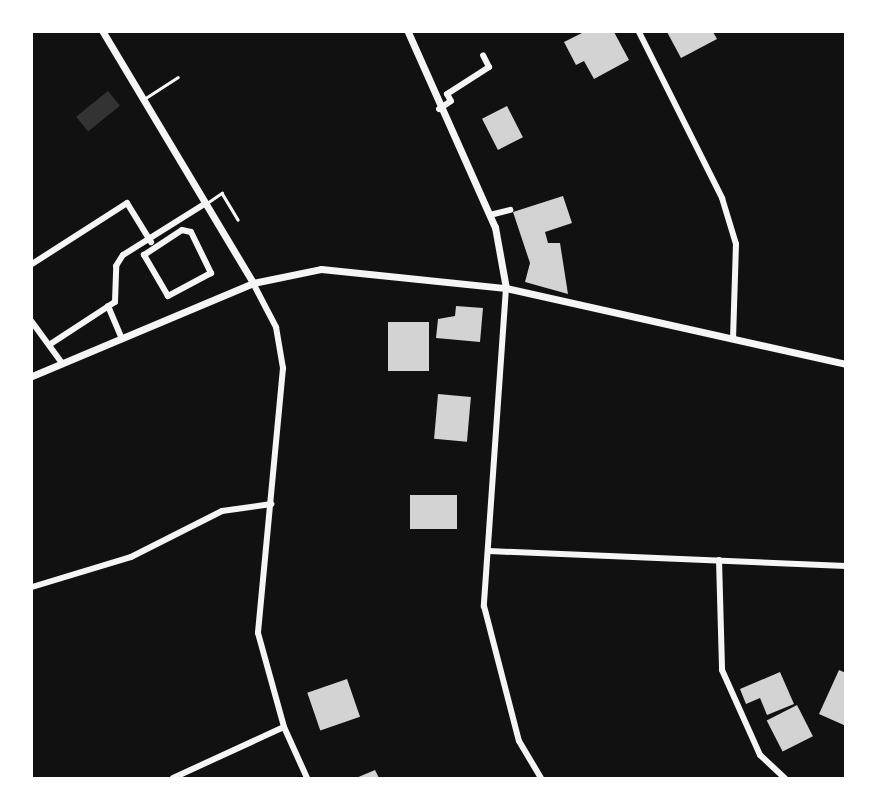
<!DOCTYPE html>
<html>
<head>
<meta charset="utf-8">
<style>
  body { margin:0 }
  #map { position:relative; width:877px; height:810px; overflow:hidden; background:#111; font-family:"Sofia Sans Condensed",sans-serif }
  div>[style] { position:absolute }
  .water>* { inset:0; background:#333; transform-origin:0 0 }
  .building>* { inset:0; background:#d3d3d3; transform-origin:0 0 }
  .service>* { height:2.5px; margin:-1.25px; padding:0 1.25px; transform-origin:1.25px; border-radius:1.25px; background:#f5f5f5 }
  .minor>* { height:6px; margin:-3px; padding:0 3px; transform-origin:3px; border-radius:3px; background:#f5f5f5 }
  .tertiary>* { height:7px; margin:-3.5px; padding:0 3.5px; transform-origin:3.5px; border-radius:3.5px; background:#f5f5f5 }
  span { translate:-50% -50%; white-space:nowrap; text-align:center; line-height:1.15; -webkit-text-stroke:5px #fff; paint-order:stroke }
  .frame { position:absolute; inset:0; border:33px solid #fff; pointer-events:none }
</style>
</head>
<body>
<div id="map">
  <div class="water">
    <i style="left:108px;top:91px;width:19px;height:41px;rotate:51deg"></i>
  </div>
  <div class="building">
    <i style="clip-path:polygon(584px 32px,614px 32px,629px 60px,594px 79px,584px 61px,576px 65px,564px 42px)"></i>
    <i style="clip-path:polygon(667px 32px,713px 32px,717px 39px,681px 58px)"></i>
    <i style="left:507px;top:106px;width:35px;height:28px;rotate:63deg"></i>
    <i style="clip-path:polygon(563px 196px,572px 223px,545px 232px,548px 243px,560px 243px,568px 294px,525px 282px,530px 263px,513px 212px)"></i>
    <i style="clip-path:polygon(456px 306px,483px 308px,480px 342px,436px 338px,438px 319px,455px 316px)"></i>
    <i style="left:388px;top:322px;width:41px;height:49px"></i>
    <i style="left:438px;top:394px;width:33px;height:45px;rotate:5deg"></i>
    <i style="left:410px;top:495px;width:47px;height:34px"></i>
    <i style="clip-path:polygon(839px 670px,846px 673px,846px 726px,819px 714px)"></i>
    <i style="clip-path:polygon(780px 672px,794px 704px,767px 715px,760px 698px,746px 704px,740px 689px)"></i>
    <i style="left:347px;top:679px;width:40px;height:42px;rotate:71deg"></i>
    <i style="left:797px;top:705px;width:35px;height:34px;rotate:63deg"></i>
    <i style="clip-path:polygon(375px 770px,379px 778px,356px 778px)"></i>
  </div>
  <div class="service">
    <i style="left:144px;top:99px;width:40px;rotate:-32.9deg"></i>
    <i style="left:207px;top:203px;width:18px;rotate:-34deg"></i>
    <i style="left:222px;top:193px;width:31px;rotate:59deg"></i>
  </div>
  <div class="minor">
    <i style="left:639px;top:32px;width:186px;rotate:63.4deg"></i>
    <i style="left:722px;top:198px;width:48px;rotate:73.1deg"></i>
    <i style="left:736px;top:244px;width:93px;rotate:91.8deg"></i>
    <i style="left:439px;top:109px;width:14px;rotate:-34deg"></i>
    <i style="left:451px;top:101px;width:8px;rotate:-120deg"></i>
    <i style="left:447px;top:94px;width:50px;rotate:-32.7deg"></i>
    <i style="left:489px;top:67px;width:13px;rotate:-117deg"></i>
    <i style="left:490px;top:215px;width:21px;rotate:-14deg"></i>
    <i style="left:182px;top:230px;width:9px;rotate:13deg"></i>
    <i style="left:191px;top:232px;width:46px;rotate:64deg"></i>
    <i style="left:211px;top:273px;width:49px;rotate:151.9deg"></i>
    <i style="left:168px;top:296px;width:48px;rotate:-120.3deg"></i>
    <i style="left:144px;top:255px;width:45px;rotate:-33.3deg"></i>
    <i style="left:32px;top:264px;width:113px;rotate:-32.7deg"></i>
    <i style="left:127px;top:203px;width:46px;rotate:58.4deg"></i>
    <i style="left:253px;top:283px;width:50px;rotate:62.4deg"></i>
    <i style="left:276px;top:327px;width:42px;rotate:80.3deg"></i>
    <i style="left:283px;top:368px;width:266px;rotate:95.4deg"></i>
    <i style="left:258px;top:633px;width:98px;rotate:74.5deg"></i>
    <i style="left:284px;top:727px;width:56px;rotate:65.7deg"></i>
    <i style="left:506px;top:288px;width:319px;rotate:94deg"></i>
    <i style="left:484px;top:606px;width:139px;rotate:75.5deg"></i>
    <i style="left:519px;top:741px;width:43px;rotate:59.3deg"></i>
    <i style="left:108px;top:306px;width:36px;rotate:67deg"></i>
    <i style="left:32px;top:322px;width:51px;rotate:53.8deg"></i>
    <i style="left:52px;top:343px;width:75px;rotate:-33.1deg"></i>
    <i style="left:115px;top:302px;width:36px;rotate:-88deg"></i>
    <i style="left:116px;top:266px;width:13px;rotate:-58deg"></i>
    <i style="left:123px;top:255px;width:98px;rotate:-32.1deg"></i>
    <i style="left:489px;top:551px;width:357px;rotate:2.4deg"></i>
    <i style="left:719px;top:560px;width:110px;rotate:88.4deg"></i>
    <i style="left:722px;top:670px;width:93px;rotate:65.9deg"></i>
    <i style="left:760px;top:755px;width:34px;rotate:43deg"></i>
    <i style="left:32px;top:587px;width:103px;rotate:-16.9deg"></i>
    <i style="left:131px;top:557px;width:102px;rotate:-26.8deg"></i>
    <i style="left:222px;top:511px;width:50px;rotate:-8deg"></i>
    <i style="left:173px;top:778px;width:122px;rotate:-24.7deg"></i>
  </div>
  <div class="tertiary">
    <i style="left:103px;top:32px;width:292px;rotate:59.1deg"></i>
    <i style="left:408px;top:32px;width:214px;rotate:66deg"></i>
    <i style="left:495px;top:227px;width:62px;rotate:79.8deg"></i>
    <i style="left:32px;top:376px;width:240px;rotate:-22.8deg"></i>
    <i style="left:253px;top:283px;width:69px;rotate:-11.6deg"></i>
    <i style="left:321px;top:269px;width:186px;rotate:5.9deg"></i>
    <i style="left:506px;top:288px;width:348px;rotate:12.6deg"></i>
  </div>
  <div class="frame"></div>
</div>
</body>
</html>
